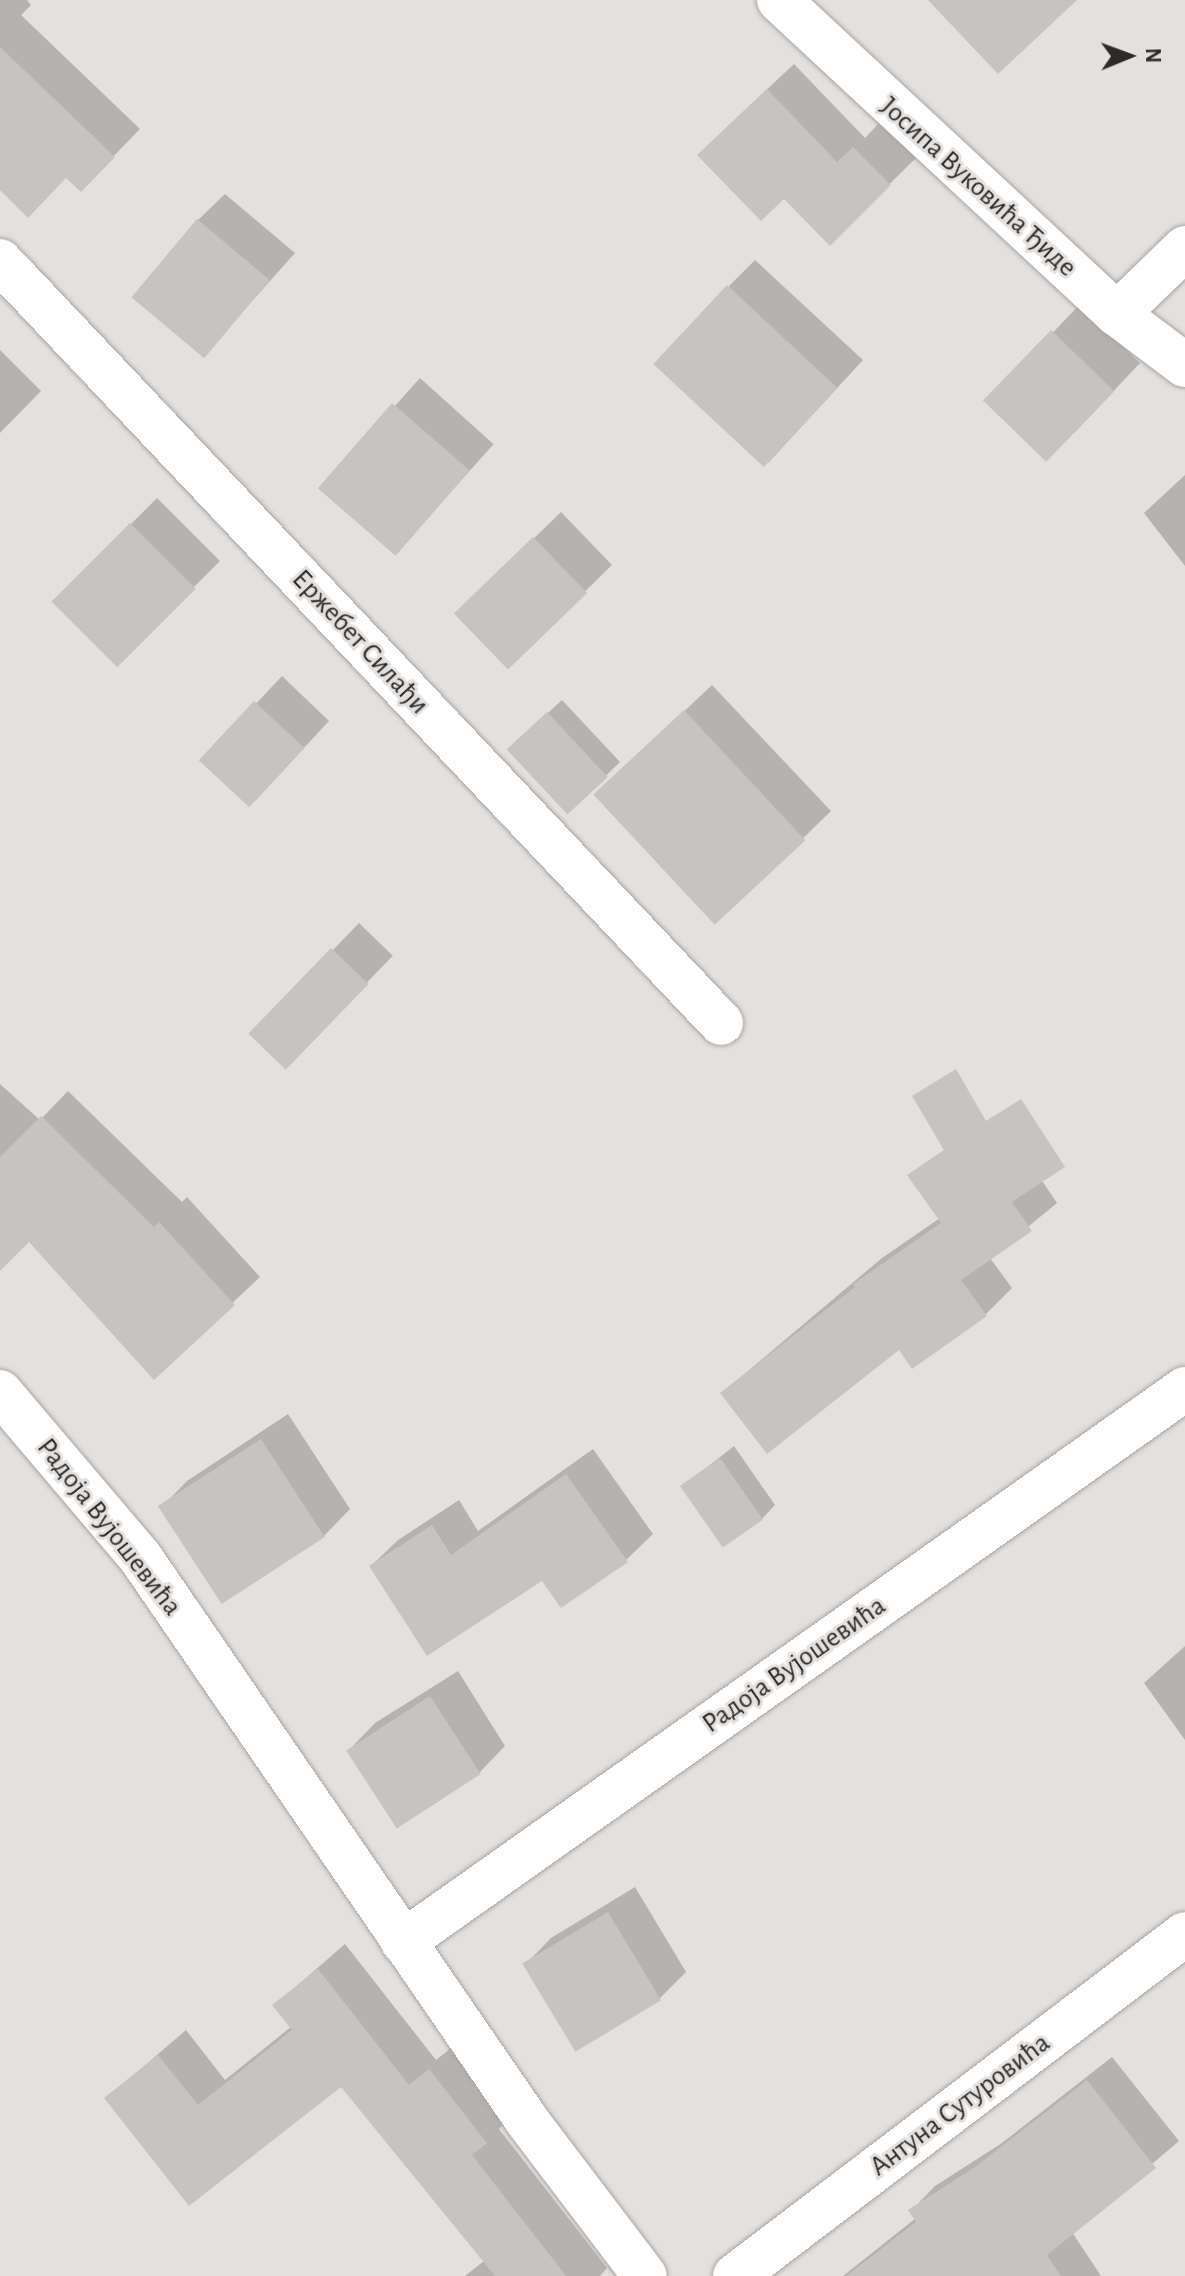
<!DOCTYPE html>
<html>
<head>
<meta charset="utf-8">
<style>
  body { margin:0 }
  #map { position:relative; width:1185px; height:2276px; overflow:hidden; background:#e3e0de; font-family:"Alegreya Sans",sans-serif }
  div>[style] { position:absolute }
  .shadow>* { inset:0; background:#0003; transform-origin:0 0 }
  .building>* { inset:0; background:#c6c3c1; transform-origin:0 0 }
  .roads { filter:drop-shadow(0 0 2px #a9a6a4) drop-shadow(0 0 2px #a9a6a4) }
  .minor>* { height:44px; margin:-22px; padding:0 22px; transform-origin:22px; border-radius:22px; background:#fff }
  span { translate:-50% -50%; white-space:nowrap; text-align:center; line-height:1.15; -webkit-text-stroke:6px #e3e0de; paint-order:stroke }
  .street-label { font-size:28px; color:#2c2b2a }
  .north { position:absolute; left:1089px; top:16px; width:80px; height:80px; -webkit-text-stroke:6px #e3e0de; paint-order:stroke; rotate:89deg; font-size:22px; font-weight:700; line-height:32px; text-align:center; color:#2c2b2a }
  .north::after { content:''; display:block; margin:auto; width:28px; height:36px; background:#2c2b2a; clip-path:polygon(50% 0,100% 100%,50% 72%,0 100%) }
</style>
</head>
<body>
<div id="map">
  <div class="shadow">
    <i style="clip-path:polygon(0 0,27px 0,31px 5px,21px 15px,140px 129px,107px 163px,0 187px)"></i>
    <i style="clip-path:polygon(794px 64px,865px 138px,880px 122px,916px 158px,830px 243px,726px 128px)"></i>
    <i style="clip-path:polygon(225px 194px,295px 253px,203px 356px,198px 220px)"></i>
    <i style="clip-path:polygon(755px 260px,863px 360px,768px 463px,729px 286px)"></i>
    <i style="clip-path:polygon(1079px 305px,1140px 363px,1074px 433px,987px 402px)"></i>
    <i style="clip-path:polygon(0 350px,41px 391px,0 433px)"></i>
    <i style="left:420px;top:378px;width:99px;height:148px;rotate:42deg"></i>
    <i style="clip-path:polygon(1185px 475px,1185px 566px,1144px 513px)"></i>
    <i style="left:157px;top:498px;width:89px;height:146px;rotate:45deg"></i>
    <i style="clip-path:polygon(561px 512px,612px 565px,509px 666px,484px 587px)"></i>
    <i style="clip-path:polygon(282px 676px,329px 721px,276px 778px,203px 760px)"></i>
    <i style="clip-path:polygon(712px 685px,831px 811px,717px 922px,623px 769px)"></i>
    <i style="clip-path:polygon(562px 700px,620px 762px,570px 811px,523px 736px)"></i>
    <i style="left:359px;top:923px;width:47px;height:154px;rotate:44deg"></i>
    <i style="clip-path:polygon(0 1084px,40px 1120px,68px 1091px,182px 1202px,187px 1197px,260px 1277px,154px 1377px,30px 1239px,0 1269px)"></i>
    <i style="clip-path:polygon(1015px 1141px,1057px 1203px,990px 1258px,1012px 1288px,985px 1315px,899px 1347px,722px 1393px,882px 1258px,940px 1218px)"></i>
    <i style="clip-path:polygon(288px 1414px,350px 1509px,324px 1536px,222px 1602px,161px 1508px,187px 1481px)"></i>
    <i style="clip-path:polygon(734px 1446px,775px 1505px,762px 1519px,683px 1486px)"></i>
    <i style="clip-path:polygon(593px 1449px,653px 1534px,626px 1560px,542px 1578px,371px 1566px,398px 1540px,459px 1500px,478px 1531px)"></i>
    <i style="clip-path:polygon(1185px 1646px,1185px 1740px,1144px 1683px)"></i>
    <i style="clip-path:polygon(458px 1671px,505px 1746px,479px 1773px,349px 1750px,375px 1723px)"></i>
    <i style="clip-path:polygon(635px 1887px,686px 1972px,660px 1998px,525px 1965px,551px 1938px)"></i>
    <i style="clip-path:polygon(345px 1944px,436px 2060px,456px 2044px,512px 2115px,499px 2129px,607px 2268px,600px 2276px,465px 2276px,484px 2261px,341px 2084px,189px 2203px,107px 2098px,186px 2030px,225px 2080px,292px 2026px,275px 2005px)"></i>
    <i style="clip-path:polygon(1112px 2057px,1179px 2141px,1072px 2232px,1101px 2276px,843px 2276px,916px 2218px,911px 2211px,935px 2186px,1002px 2143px)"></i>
  </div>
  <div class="building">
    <i style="clip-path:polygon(928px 0,1077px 0,998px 74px)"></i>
    <i style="clip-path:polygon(0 47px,115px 157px,81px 192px,66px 178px,28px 218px,0 190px)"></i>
    <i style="clip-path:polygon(767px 89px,837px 162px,853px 147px,891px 185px,830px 246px,784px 199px,761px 221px,697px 155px)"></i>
    <i style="left:197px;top:219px;width:95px;height:102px;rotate:40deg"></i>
    <i style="left:727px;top:285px;width:151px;height:108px;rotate:43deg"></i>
    <i style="left:1051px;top:330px;width:88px;height:98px;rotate:44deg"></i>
    <i style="left:392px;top:403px;width:103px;height:113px;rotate:41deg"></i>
    <i style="left:130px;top:523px;width:93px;height:111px;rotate:45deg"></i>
    <i style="left:533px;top:537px;width:78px;height:110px;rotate:46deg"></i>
    <i style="left:254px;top:701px;width:69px;height:81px;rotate:43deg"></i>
    <i style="left:684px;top:710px;width:178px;height:124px;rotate:47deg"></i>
    <i style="left:547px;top:712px;width:89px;height:55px;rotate:47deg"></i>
    <i style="left:331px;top:948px;width:52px;height:119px;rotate:44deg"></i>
    <i style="clip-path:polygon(956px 1069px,986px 1121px,1021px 1099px,1065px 1167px,1012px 1202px,1032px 1231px,961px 1280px,987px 1316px,912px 1369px,899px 1350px,767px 1454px,720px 1393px,855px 1287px,853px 1284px,941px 1223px,907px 1175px,944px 1150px,912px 1096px)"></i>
    <i style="clip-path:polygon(41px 1116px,154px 1227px,159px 1222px,235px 1305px,154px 1380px,29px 1242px,0 1271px,0 1157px)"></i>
    <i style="left:261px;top:1439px;width:117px;height:123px;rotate:57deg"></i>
    <i style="left:720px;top:1458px;width:75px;height:49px;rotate:55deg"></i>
    <i style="clip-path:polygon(566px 1474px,628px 1562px,561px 1608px,542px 1581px,427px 1656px,369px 1566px,432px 1525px,451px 1555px)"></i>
    <i style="left:430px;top:1696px;width:93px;height:100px;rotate:57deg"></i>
    <i style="left:608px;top:1912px;width:103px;height:100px;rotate:59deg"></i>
    <i style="clip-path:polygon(318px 1969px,409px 2085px,429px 2069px,487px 2143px,472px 2155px,566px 2276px,495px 2276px,341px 2087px,189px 2206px,104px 2098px,158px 2055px,198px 2105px,292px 2030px,272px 2005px)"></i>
    <i style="clip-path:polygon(1087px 2080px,1156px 2168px,1047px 2255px,1061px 2276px,846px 2276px,916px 2222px,908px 2210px,975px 2167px)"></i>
  </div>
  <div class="roads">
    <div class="minor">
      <i style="left:779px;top:0;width:461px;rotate:42.9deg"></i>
      <i style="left:1117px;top:314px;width:85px;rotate:36.9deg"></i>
      <i style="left:0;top:261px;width:1049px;rotate:46.58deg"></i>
      <i style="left:1117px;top:314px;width:95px;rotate:-44.1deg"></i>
      <i style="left:0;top:1392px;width:216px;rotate:49.7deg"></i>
      <i style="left:140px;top:1557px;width:685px;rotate:55.52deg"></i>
      <i style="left:528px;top:2122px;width:193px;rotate:52.8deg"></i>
      <i style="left:403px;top:1942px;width:958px;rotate:-35.27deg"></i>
      <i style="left:735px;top:2276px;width:565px;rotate:-37.23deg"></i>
    </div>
  </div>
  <div class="street-label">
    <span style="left:978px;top:187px;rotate:42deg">Јосипа Вуковића Ђиде</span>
    <span style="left:360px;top:642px;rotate:47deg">Ержебет Силађи</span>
    <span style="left:109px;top:1527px;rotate:52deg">Радоја Вујошевића</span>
    <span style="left:794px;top:1665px;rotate:-35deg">Радоја Вујошевића</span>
    <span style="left:960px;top:2105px;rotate:-37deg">Антуна Сутуровића</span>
  </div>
  <div class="north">N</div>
</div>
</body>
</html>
